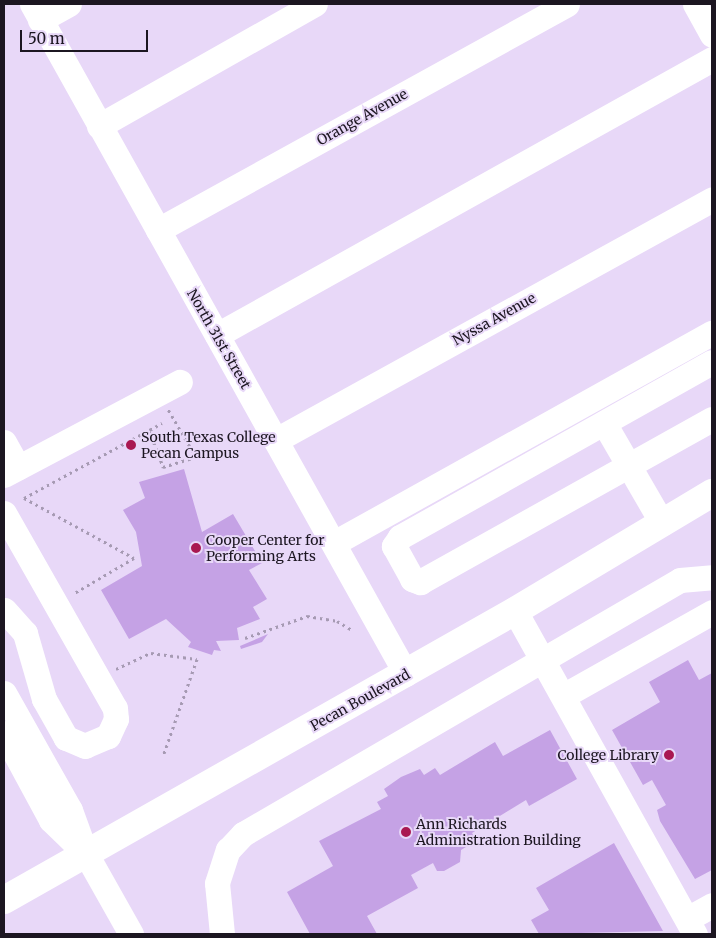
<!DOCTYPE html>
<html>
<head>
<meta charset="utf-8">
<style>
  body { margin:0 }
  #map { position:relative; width:716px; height:938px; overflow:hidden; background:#e8d8f8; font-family:Merriweather,serif }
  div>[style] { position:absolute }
  .building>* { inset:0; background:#c5a2e5 }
  .path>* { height:3px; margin-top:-1.5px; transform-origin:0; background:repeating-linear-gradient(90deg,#a69ab3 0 2.5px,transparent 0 6.5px) }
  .minor>* { height:25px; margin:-12.5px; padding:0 12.5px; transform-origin:12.5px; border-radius:12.5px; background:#fff }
  .major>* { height:28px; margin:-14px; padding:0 14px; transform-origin:14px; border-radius:14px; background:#fff }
  .dots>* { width:14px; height:14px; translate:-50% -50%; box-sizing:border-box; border:2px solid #e8d8f8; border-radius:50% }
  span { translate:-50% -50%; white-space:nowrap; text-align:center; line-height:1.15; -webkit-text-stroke:4px #e8d8f8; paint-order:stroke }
  .street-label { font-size:14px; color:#1c1621 }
  .poi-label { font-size:14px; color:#1c1621 }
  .left { translate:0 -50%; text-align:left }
  .right { translate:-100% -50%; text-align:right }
  .frame { position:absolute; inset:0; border:5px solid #1c1621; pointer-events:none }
  .scale { position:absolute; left:20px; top:30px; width:128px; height:22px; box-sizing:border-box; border:2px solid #1c1621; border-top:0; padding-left:6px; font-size:15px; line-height:18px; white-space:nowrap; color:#1c1621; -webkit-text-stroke:4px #e8d8f8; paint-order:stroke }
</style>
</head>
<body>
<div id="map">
  <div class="building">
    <i style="clip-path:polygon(184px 469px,202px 532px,233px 514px,262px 563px,249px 570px,267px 599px,253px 607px,260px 619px,237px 628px,239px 640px,216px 641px,221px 651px,214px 650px,212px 655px,188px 647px,191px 642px,166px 619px,129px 639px,101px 590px,142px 566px,136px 532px,123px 510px,145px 498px,139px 482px)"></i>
    <i style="clip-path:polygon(268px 634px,262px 642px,241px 649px,240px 646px)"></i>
    <i style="clip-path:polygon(688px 660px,699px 680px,712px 673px,712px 870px,695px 879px,660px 821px,657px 810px,666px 805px,652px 780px,643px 785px,612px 730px,660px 702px,649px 682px)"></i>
    <i style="clip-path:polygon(550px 730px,577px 779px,529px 806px,526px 800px,472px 833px,476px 841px,461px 850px,460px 862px,444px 871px,437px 871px,433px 863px,411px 875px,418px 888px,367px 916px,377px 934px,310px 934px,287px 892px,333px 866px,319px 841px,381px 809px,377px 802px,388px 796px,384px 789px,401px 777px,420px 769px,424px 775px,435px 768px,440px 775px,495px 742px,503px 756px)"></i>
    <i style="clip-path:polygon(614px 843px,663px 931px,539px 934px,531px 920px,549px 910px,536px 888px)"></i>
  </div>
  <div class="path">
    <i style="left:149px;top:430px;width:40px;rotate:69deg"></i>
    <i style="left:163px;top:467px;width:34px;rotate:-17deg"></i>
    <i style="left:196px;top:457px;width:56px;rotate:-120.3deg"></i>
    <i style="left:24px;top:498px;width:125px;rotate:28.6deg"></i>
    <i style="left:134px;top:558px;width:71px;rotate:149.5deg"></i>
    <i style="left:24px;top:498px;width:157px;rotate:-28.5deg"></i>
    <i style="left:245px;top:638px;width:66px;rotate:-19.5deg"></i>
    <i style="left:307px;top:616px;width:30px;rotate:9deg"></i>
    <i style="left:337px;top:621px;width:17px;rotate:31deg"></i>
    <i style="left:116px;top:669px;width:38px;rotate:-25deg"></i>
    <i style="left:151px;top:653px;width:46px;rotate:7.4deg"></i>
    <i style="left:197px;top:659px;width:103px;rotate:109.3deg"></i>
  </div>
  <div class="minor">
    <i style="left:32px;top:4px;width:767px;rotate:60.83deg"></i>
    <i style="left:695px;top:4px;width:35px;rotate:61deg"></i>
    <i style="left:40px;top:20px;width:33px;rotate:-29deg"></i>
    <i style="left:99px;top:126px;width:248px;rotate:-29.5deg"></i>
    <i style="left:158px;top:230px;width:467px;rotate:-28.9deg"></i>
    <i style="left:217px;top:335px;width:567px;rotate:-29.14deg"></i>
    <i style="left:712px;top:362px;width:358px;rotate:150.7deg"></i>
    <i style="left:400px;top:537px;width:11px;rotate:124deg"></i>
    <i style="left:394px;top:546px;width:38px;rotate:61deg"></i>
    <i style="left:412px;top:579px;width:9px;rotate:21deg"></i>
    <i style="left:420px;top:582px;width:334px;rotate:-29.2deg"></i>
    <i style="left:604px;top:423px;width:116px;rotate:59.9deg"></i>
    <i style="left:276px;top:440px;width:498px;rotate:-28.9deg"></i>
    <i style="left:4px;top:442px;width:29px;rotate:61deg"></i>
    <i style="left:4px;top:475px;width:199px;rotate:-27.9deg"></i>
    <i style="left:4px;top:513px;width:224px;rotate:60.4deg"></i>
    <i style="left:115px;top:708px;width:11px;rotate:85deg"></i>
    <i style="left:116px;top:719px;width:19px;rotate:115deg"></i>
    <i style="left:108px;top:736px;width:25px;rotate:157deg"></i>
    <i style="left:85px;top:746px;width:21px;rotate:-157deg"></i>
    <i style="left:66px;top:738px;width:45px;rotate:-119.4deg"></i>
    <i style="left:44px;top:699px;width:69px;rotate:-106.1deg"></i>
    <i style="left:25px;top:633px;width:31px;rotate:-132deg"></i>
    <i style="left:334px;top:543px;width:432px;rotate:-29.1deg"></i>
    <i style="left:515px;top:611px;width:370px;rotate:60.9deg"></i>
    <i style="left:4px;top:693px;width:134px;rotate:60.6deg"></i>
    <i style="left:70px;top:810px;width:47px;rotate:70deg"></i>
    <i style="left:86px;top:854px;width:92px;rotate:60.6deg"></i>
    <i style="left:563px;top:696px;width:171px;rotate:-29.4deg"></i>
    <i style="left:4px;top:733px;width:99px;rotate:61.6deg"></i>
    <i style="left:51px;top:820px;width:42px;rotate:44deg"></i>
    <i style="left:687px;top:919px;width:29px;rotate:-29deg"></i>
    <i style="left:222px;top:934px;width:51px;rotate:-95.6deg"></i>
    <i style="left:217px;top:883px;width:35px;rotate:-72deg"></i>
    <i style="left:228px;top:850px;width:22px;rotate:-47deg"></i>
    <i style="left:243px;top:834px;width:505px;rotate:-30.17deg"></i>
    <i style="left:680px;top:580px;width:32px;rotate:-5deg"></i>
  </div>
  <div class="major">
    <i style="left:4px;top:900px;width:587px;rotate:-29.49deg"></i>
    <i style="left:515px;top:611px;width:230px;rotate:-30.9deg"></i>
  </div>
  <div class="dots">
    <i style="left:131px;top:445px;background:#a91851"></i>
    <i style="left:196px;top:548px;background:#a91851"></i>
    <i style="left:669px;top:755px;background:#a91851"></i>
    <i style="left:406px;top:832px;background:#a91851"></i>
  </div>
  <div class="street-label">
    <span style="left:362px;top:117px;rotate:-29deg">Orange Avenue</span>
    <span style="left:494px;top:319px;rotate:-29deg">Nyssa Avenue</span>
    <span style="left:219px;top:339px;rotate:60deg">North 31st Street</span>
    <span style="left:360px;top:700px;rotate:-29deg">Pecan Boulevard</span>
  </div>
  <div class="poi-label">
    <span class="left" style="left:141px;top:445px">South Texas College<br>Pecan Campus</span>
    <span class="left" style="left:206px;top:548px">Cooper Center for<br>Performing Arts</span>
    <span class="right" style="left:659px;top:755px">College Library</span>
    <span class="left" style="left:416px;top:832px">Ann Richards<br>Administration Building</span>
  </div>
  <div class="frame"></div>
  <div class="scale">50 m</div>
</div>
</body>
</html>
